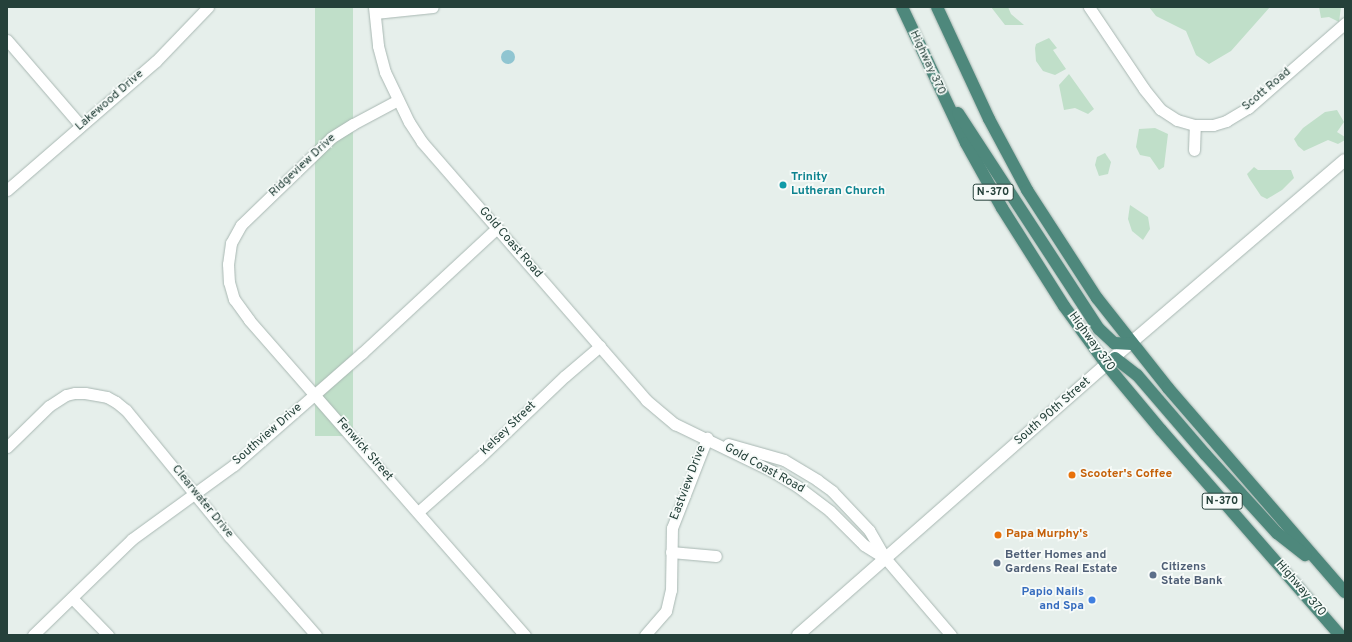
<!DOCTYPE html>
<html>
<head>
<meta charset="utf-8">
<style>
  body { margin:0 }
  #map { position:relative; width:1352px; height:642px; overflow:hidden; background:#e6efeb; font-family:Overpass,sans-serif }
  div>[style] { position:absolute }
  .green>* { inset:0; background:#c0dfc9; transform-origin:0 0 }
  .water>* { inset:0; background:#90c5d1 }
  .round { border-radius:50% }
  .roads { filter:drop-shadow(0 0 1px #a8b7b2) drop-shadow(0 0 1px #a8b7b2) }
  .minor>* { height:11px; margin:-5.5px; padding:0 5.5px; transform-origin:5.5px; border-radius:5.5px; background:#fff }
  .tertiary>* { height:12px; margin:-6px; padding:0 6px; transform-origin:6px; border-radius:6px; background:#fff }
  .trunk>* { height:12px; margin:-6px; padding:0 6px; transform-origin:6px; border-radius:6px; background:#4e887c }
  .dots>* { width:11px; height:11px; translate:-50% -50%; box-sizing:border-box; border:2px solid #f7fbf9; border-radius:50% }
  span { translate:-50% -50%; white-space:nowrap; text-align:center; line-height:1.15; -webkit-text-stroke:3.5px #f7fbf9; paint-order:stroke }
  .shield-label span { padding:1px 3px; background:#f7fbf9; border:1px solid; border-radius:3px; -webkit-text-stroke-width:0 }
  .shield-label { font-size:11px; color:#25413a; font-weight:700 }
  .street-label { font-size:12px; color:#25413a }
  .culture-label { font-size:12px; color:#0d838f; font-weight:700 }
  .left { translate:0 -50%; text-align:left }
  .food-label { font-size:12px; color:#c56008; font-weight:700 }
  .service-label { font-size:12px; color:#4e5e75; font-weight:700 }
  .shop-label { font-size:12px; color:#366cbe; font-weight:700 }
  .right { translate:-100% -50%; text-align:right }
  .frame { position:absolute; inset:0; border:8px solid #25413a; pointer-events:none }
</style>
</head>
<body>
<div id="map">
  <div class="green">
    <i style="left:315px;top:7px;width:38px;height:429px"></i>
    <i style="clip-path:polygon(991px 7px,1008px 7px,1011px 14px,1024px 25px,1005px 25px)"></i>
    <i style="clip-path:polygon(1149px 7px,1270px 7px,1231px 51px,1209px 64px,1196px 55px,1186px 31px,1156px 16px)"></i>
    <i style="clip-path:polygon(1319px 7px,1341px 7px,1339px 22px,1329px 17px,1321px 18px)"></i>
    <i style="clip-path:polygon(1049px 38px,1057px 48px,1053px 50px,1066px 69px,1055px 75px,1043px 71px,1036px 61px,1035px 48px,1036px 44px)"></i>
    <i style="clip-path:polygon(1069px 74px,1094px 109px,1088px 114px,1075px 108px,1064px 110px,1059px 85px)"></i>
    <i style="clip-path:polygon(1337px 110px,1344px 122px,1337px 132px,1345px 137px,1345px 140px,1338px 144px,1328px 140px,1304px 151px,1298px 146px,1294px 139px,1303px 128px,1325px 112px)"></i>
    <i style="clip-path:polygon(1155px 128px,1168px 134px,1164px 167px,1159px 170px,1150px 157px,1140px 155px,1136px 147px,1139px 129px)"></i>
    <i style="clip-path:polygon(1105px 153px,1111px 162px,1108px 174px,1099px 176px,1095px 165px,1097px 157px)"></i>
    <i style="clip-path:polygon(1254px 167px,1258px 170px,1291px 170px,1294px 178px,1282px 190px,1267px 199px,1261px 196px,1249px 178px,1247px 174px)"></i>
    <i style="clip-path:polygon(1130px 205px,1148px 217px,1150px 229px,1143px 240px,1132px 231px,1128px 219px)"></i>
  </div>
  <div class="water">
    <i class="round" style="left:501px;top:50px;width:14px;height:14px"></i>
  </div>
  <div class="roads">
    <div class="minor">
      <i style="left:374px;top:7px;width:39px;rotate:84deg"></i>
      <i style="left:378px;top:46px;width:27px;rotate:75deg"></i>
      <i style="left:385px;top:72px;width:55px;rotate:64.4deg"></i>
      <i style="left:409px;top:122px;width:24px;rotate:57deg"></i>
      <i style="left:422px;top:142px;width:342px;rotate:49deg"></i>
      <i style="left:646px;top:400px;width:38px;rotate:40deg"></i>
      <i style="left:675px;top:424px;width:108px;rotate:25.9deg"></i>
      <i style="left:772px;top:471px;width:29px;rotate:31deg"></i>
      <i style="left:797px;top:486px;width:41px;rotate:37.1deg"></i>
      <i style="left:830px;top:511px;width:48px;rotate:45deg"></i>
      <i style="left:864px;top:545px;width:26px;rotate:32deg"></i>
      <i style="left:1089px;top:7px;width:99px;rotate:56.1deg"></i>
      <i style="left:1144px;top:89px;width:26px;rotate:51deg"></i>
      <i style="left:1160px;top:109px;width:20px;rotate:33deg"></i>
      <i style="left:1177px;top:120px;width:19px;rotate:16deg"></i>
      <i style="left:1195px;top:125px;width:18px"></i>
      <i style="left:1213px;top:125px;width:14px;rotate:-17deg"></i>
      <i style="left:1226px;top:121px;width:26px;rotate:-31deg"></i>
      <i style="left:1248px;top:108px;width:129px;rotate:-41.2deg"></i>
      <i style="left:375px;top:13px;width:58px;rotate:-5.9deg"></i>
      <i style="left:7px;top:40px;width:113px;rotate:49.3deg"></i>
      <i style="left:398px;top:100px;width:51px;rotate:151.9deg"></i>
      <i style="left:353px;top:124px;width:26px;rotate:148deg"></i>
      <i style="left:331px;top:138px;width:125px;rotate:136deg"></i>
      <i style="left:241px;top:225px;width:21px;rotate:119deg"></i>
      <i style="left:231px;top:243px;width:21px;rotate:98deg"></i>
      <i style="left:228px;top:264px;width:18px;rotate:87deg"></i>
      <i style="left:229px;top:282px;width:18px;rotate:74deg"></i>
      <i style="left:234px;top:299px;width:26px;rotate:54deg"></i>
      <i style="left:249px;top:320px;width:419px;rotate:48.8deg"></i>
      <i style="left:1194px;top:150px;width:25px;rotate:-88deg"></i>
      <i style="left:7px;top:190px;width:197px;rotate:-40.9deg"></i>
      <i style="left:156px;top:61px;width:75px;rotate:-46.1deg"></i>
      <i style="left:728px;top:444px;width:58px;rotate:15.9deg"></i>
      <i style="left:784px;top:460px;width:39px;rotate:31deg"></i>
      <i style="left:817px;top:480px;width:19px;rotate:36deg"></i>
      <i style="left:832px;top:491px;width:54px;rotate:46.5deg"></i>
      <i style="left:869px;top:530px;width:34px;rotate:60deg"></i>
      <i style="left:886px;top:559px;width:100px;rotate:49.5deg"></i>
      <i style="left:7px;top:447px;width:59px;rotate:-44.3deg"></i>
      <i style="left:49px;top:406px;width:20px;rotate:-33deg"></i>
      <i style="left:66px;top:395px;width:9px;rotate:-13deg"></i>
      <i style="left:75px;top:393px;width:10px"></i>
      <i style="left:85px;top:393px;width:22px;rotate:10deg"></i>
      <i style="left:107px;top:397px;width:10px;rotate:29deg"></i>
      <i style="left:116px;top:402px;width:13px;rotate:39deg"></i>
      <i style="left:126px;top:410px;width:163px;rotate:50.7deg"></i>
      <i style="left:229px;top:536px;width:132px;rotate:48.7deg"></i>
      <i style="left:418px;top:512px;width:80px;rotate:-41.5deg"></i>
      <i style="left:478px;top:459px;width:120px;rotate:-43.7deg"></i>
      <i style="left:565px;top:376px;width:46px;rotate:-40.6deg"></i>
      <i style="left:671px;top:552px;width:45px;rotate:5.1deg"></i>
      <i style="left:72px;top:598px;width:52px;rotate:45.8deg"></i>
      <i style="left:33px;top:635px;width:138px;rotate:-44.1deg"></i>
      <i style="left:132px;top:539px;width:126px;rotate:-36deg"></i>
      <i style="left:234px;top:465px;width:170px;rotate:-41.2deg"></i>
      <i style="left:362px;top:353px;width:184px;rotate:-42.8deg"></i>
      <i style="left:645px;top:635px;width:32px;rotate:-49deg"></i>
      <i style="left:666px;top:611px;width:22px;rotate:-77deg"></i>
      <i style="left:671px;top:590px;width:62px;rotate:-89.1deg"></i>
      <i style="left:672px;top:528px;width:97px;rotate:-68.7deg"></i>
    </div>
    <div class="tertiary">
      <i style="left:798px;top:635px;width:410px;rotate:-41.3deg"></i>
      <i style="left:1106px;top:364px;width:314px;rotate:-40.5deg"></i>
    </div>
    <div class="trunk">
      <i style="left:902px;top:7px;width:150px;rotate:64.8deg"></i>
      <i style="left:966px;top:143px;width:74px;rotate:61deg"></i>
      <i style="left:1002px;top:208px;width:116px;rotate:57.7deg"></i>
      <i style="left:1064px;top:306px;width:72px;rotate:54.1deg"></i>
      <i style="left:1106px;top:364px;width:86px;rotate:50.2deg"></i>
      <i style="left:1161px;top:430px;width:272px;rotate:48.9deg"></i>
      <i style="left:937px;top:7px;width:123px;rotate:65.1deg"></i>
      <i style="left:989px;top:119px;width:81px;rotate:61.8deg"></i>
      <i style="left:1027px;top:190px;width:129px;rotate:57.1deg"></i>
      <i style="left:1097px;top:298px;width:115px;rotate:51.7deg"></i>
      <i style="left:1168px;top:388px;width:270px;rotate:49.1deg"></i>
      <i style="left:958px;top:113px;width:258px;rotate:56.9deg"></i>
      <i style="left:1099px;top:329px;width:21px;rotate:43deg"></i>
      <i style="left:1114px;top:343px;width:18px;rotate:3deg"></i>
      <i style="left:1115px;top:358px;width:28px;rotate:38deg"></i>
      <i style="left:1137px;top:375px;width:104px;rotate:49.3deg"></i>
      <i style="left:1205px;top:454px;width:107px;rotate:47.7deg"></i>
      <i style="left:1277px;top:533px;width:36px;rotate:38deg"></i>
    </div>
  </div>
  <div class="dots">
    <i style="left:783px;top:185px;background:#0f9aa8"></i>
    <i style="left:1072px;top:475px;background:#e8710a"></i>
    <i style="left:998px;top:535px;background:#e8710a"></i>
    <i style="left:997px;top:563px;background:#5c6f8a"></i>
    <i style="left:1153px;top:575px;background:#5c6f8a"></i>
    <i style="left:1092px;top:600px;background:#3f7fe0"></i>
  </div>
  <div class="shield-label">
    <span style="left:993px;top:192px">N-370</span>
    <span style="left:1222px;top:501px">N-370</span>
  </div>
  <div class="street-label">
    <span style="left:927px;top:63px;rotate:65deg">Highway 370</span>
    <span style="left:1267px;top:90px;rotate:-40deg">Scott Road</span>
    <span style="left:110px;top:101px;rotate:-41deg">Lakewood Drive</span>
    <span style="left:303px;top:166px;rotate:-43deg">Ridgeview Drive</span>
    <span style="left:510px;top:243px;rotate:49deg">Gold Coast Road</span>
    <span style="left:1091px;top:342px;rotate:54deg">Highway 370</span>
    <span style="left:1053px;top:412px;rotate:-41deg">South 90th Street</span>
    <span style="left:509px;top:429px;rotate:-44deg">Kelsey Street</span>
    <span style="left:268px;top:435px;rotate:-41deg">Southview Drive</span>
    <span style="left:364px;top:450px;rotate:49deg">Fenwick Street</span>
    <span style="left:764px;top:469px;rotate:29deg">Gold Coast Road</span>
    <span style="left:689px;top:483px;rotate:-69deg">Eastview Drive</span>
    <span style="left:202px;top:502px;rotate:51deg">Clearwater Drive</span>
    <span style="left:1300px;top:589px;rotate:49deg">Highway 370</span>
  </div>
  <div class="culture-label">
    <span class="left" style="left:791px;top:185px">Trinity<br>Lutheran Church</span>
  </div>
  <div class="food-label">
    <span class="left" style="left:1080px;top:475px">Scooter's Coffee</span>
    <span class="left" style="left:1006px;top:535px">Papa Murphy's</span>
  </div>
  <div class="service-label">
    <span class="left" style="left:1005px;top:563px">Better Homes and<br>Gardens Real Estate</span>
    <span class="left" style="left:1161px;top:575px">Citizens<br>State Bank</span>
  </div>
  <div class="shop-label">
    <span class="right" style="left:1084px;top:600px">Papio Nails<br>and Spa</span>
  </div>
  <div class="frame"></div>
</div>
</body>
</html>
